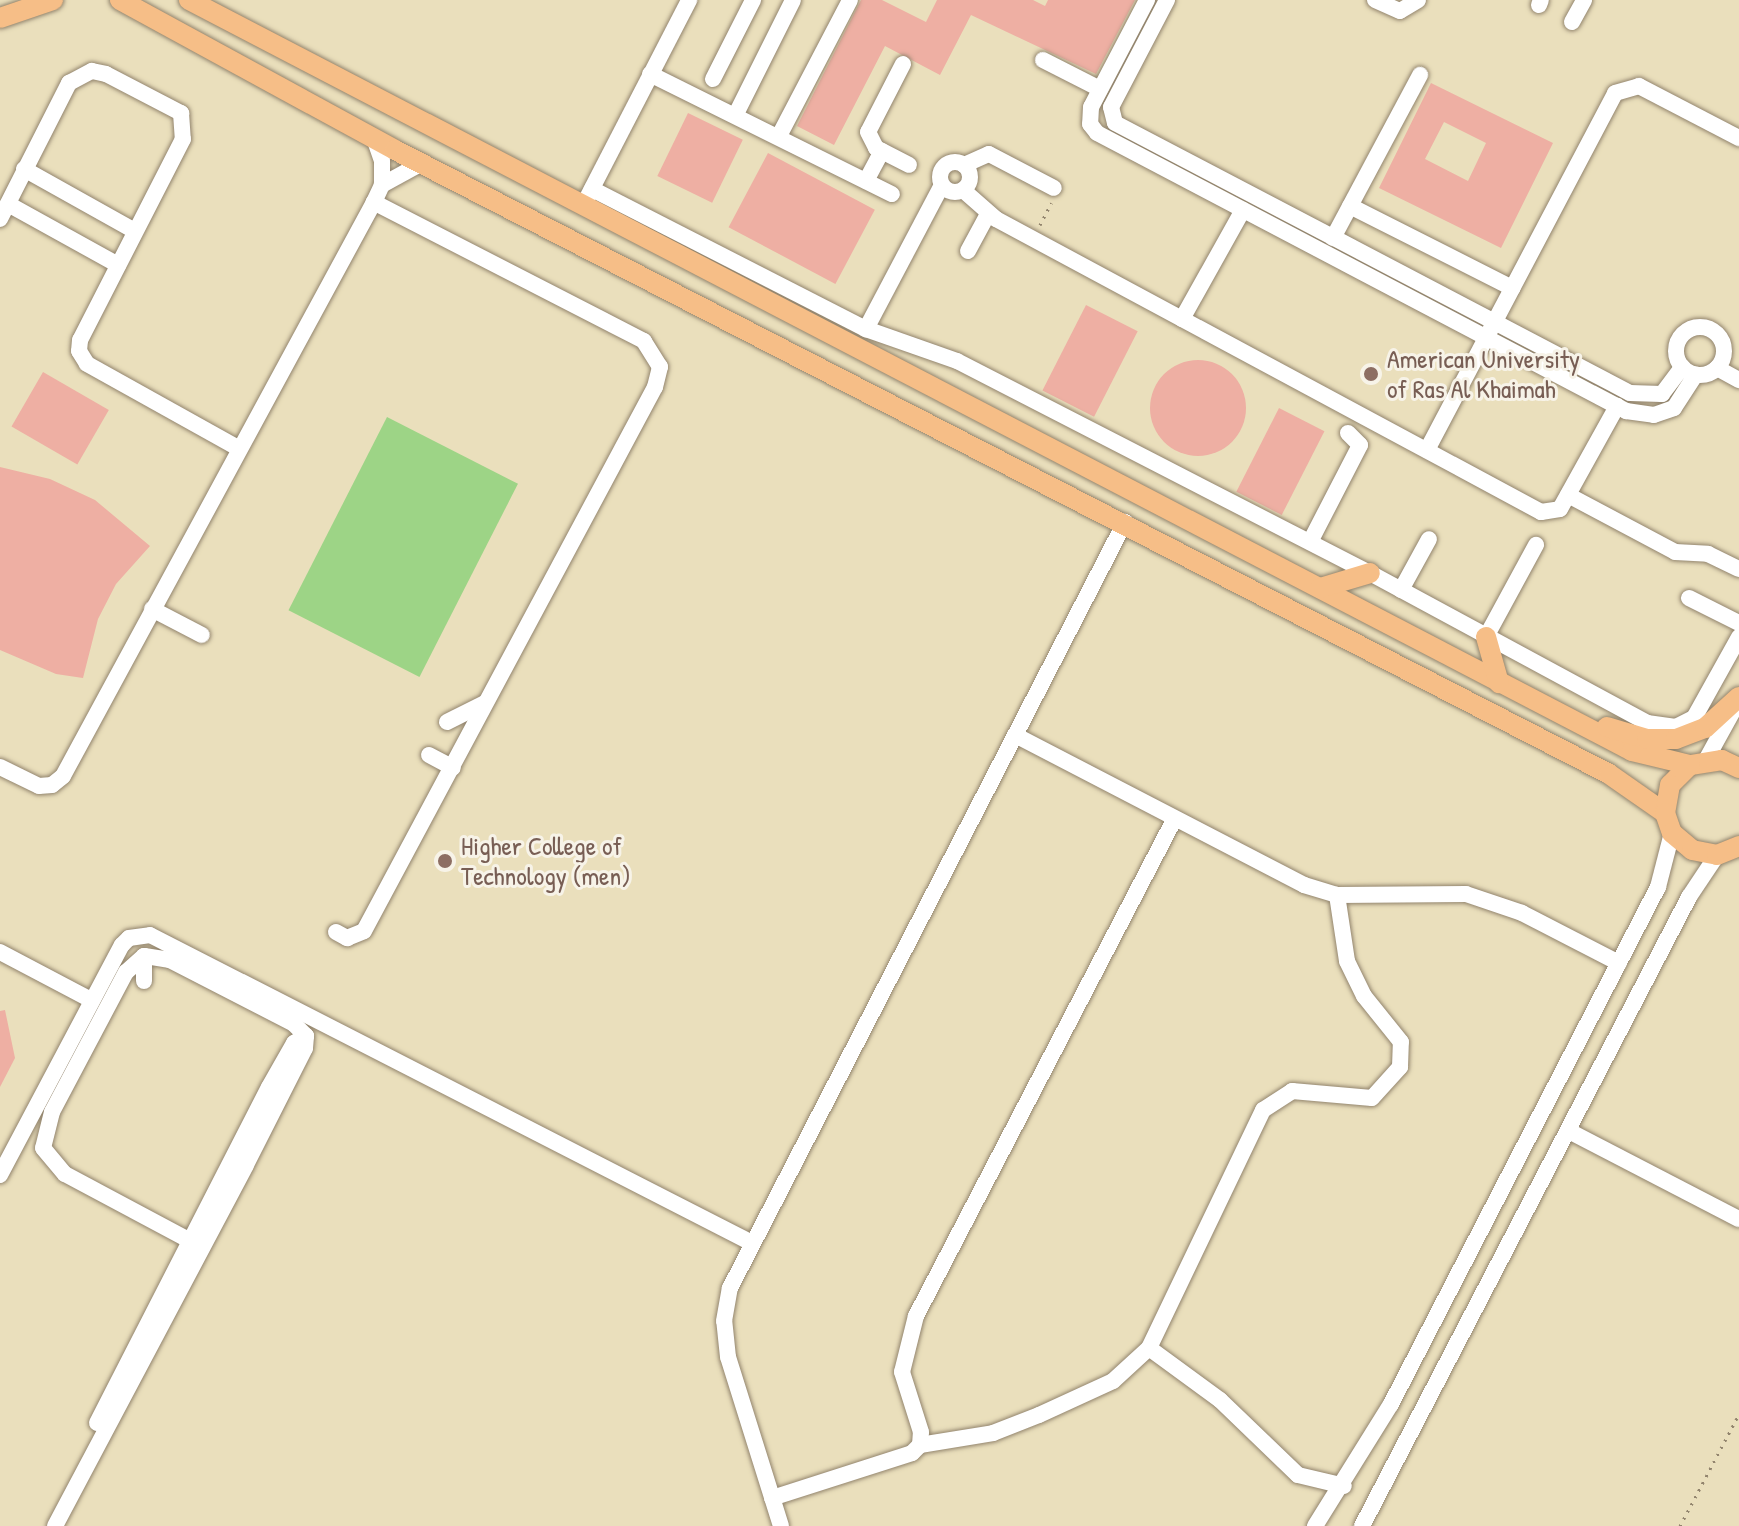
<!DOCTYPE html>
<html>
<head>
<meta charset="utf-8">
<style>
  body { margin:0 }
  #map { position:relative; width:1739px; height:1526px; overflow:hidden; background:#eadfbc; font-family:"Patrick Hand",sans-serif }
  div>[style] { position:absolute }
  .green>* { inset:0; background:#9dd486; transform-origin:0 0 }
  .building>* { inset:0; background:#eeafa3; transform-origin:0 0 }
  .round { border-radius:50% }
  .path>* { height:3px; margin-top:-1.5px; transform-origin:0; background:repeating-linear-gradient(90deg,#92846d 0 2px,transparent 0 8px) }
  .roads { filter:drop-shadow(0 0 2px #92846d) drop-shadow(0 0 2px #92846d) }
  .minor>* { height:16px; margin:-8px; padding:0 8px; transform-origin:8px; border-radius:8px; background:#fff }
  .minor>.ring { margin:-8px; padding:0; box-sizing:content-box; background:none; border:16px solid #fff; border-radius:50% }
  .major>* { height:20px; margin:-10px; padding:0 10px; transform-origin:10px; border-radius:10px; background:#f6be87 }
  .dots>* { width:22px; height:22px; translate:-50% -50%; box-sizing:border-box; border:4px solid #f7f3e8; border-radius:50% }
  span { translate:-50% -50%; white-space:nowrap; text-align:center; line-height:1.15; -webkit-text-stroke:6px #f7f3e8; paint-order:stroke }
  .education-label { font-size:26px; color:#785e54 }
  .left { translate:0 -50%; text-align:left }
</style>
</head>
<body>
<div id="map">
  <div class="green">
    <i style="left:387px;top:417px;width:147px;height:217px;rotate:27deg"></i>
  </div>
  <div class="building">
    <i style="clip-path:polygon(861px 0,882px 0,926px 22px,937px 0,1033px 0,1045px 6px,1048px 0,1135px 0,1096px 74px,971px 15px,940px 75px,885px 46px,834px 145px,797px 126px)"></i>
    <i style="clip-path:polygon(evenodd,1431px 83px,1553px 143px,1501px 248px,1379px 188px,1431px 83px,1444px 122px,1486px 143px,1468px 181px,1425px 159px,1444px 122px)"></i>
    <i style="left:688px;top:113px;width:61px;height:70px;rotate:26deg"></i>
    <i style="left:768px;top:153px;width:121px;height:84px;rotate:28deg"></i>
    <i style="left:1086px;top:305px;width:58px;height:96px;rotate:27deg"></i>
    <i class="round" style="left:1150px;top:360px;width:96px;height:96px"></i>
    <i style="left:43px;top:372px;width:76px;height:63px;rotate:30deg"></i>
    <i style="left:1279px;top:408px;width:51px;height:94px;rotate:27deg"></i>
    <i style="clip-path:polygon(0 467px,50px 479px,95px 500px,150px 546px,116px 584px,98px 619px,83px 678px,56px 674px,0 650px)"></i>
    <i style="clip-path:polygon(5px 1010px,15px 1058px,0 1087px,0 1011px)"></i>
  </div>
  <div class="path">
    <i style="left:1040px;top:225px;width:25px;rotate:-63deg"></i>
    <i style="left:1680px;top:1526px;width:127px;rotate:-62.2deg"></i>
  </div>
  <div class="roads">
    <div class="minor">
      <i style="left:1147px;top:0;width:121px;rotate:117.6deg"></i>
      <i style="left:1091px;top:107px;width:17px;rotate:93deg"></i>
      <i style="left:1090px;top:124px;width:11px;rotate:52deg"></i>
      <i style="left:1097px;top:133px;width:598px;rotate:27.72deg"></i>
      <i style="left:1626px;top:411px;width:28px;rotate:8deg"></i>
      <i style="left:1654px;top:415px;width:21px;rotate:-19deg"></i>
      <i style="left:1674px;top:408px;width:40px;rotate:-57.1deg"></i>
      <i style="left:1167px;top:0;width:121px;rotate:117.6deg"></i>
      <i style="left:1111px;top:107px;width:16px;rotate:76deg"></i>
      <i style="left:1115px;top:123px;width:581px;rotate:27.67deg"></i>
      <i style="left:1630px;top:393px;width:32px;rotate:2deg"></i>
      <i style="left:1662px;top:394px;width:34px;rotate:-53deg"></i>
      <i style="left:1375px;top:0;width:27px;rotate:24deg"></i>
      <i style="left:1400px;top:11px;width:21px;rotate:-31deg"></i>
      <i style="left:1539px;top:5px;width:5px;rotate:-68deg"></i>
      <i style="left:1572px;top:22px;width:25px;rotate:-61deg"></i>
      <i style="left:1043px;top:60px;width:64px;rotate:27deg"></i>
      <i style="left:903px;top:64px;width:76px;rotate:117.2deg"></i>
      <i style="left:868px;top:132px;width:18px;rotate:63deg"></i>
      <i style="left:876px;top:148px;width:37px;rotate:27deg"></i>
      <i style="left:650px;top:74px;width:270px;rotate:26.4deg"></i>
      <i style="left:713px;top:79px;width:89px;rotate:-63.1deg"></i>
      <i style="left:736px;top:114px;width:127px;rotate:-63.4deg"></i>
      <i style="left:779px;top:136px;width:153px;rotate:-62.4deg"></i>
      <i class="ring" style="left:940px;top:162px;width:14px;height:14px"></i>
      <i style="left:964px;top:165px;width:27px;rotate:-24deg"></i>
      <i style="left:989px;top:154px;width:73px;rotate:27.6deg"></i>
      <i style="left:24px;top:169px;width:127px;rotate:29.2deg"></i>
      <i style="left:866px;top:181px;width:34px;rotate:-62deg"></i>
      <i style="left:382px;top:185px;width:46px;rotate:-28.8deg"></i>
      <i style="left:592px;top:189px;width:308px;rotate:27.1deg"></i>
      <i style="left:866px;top:329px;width:96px;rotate:19.4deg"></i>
      <i style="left:957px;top:361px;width:464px;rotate:27.2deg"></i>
      <i style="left:1370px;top:573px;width:315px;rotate:28.4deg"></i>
      <i style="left:1647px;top:723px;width:29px;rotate:8deg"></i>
      <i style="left:1676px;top:727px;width:20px;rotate:-27deg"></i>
      <i style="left:1694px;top:718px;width:93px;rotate:-60.9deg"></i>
      <i style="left:963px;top:190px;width:44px;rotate:41.3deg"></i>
      <i style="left:996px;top:219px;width:619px;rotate:28.26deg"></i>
      <i style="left:1541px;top:512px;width:19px;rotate:-9deg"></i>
      <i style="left:1560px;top:509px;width:118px;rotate:-61deg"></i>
      <i style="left:587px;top:198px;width:223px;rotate:-62.7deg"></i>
      <i style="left:8px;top:204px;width:126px;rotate:29deg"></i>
      <i style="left:1350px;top:206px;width:182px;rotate:26.8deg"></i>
      <i style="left:0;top:219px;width:153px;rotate:-63.1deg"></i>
      <i style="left:69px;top:83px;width:26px;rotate:-28deg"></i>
      <i style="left:92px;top:71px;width:14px;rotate:12deg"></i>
      <i style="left:106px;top:74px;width:85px;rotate:27.5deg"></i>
      <i style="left:181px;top:113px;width:26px;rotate:86deg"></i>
      <i style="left:183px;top:139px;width:226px;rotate:117.1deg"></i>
      <i style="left:80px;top:340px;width:11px;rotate:95deg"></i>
      <i style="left:79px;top:351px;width:15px;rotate:58deg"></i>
      <i style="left:87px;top:364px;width:173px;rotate:29.1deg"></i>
      <i style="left:1333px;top:238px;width:185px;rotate:-61.9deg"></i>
      <i style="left:968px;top:251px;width:42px;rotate:-61.6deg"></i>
      <i style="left:1182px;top:319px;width:125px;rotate:-60.8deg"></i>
      <i class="ring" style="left:1676px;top:327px;width:32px;height:32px"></i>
      <i style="left:866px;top:329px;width:163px;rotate:-62.2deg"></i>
      <i style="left:1717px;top:368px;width:25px;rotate:29deg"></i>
      <i style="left:1427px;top:450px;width:403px;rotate:-62.2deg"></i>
      <i style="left:1615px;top:93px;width:25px;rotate:-16deg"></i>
      <i style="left:1639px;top:86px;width:113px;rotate:27.5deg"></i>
      <i style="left:1568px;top:495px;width:121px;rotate:28deg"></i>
      <i style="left:1675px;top:552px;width:33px;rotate:3deg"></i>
      <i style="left:1708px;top:554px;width:34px;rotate:26deg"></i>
      <i style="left:1310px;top:542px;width:109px;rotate:-62.7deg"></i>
      <i style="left:1360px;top:445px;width:17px;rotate:-135deg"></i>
      <i style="left:1401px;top:590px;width:58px;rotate:-61.2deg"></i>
      <i style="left:1689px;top:598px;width:56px;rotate:26.6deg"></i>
      <i style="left:152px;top:609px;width:56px;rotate:27.5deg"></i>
      <i style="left:1486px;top:637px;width:105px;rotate:-61.5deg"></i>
      <i style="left:447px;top:722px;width:42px;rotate:-26.6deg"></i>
      <i style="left:1015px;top:735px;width:326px;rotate:27.4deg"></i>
      <i style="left:1304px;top:885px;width:34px;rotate:17deg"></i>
      <i style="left:1337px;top:895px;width:129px;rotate:-0.4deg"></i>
      <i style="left:1466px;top:894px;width:59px;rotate:18.7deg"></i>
      <i style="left:1522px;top:913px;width:109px;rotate:27.3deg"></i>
      <i style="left:429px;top:755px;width:27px;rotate:28deg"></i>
      <i style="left:1706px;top:760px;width:66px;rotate:-61.1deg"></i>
      <i style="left:0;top:767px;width:43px;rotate:26deg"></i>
      <i style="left:39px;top:786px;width:13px;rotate:-4deg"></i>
      <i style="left:52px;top:785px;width:14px;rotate:-39deg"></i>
      <i style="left:63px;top:776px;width:653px;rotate:-61.55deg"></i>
      <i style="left:374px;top:202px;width:19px;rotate:-65deg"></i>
      <i style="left:382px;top:185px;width:24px;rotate:-90deg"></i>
      <i style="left:382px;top:161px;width:24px;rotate:-109deg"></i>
      <i style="left:336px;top:932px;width:13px;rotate:29deg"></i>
      <i style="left:347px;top:938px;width:18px;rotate:-22deg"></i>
      <i style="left:364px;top:931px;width:617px;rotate:-61.86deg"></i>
      <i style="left:655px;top:387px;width:21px;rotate:-76deg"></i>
      <i style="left:660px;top:367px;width:31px;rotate:-122deg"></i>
      <i style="left:644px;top:341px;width:304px;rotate:-152.8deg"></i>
      <i style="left:0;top:952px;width:103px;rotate:27.8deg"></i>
      <i style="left:144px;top:981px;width:25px;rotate:-90deg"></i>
      <i style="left:1569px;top:1131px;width:191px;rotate:27.4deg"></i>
      <i style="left:0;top:1175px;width:260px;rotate:-62.1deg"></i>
      <i style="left:122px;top:945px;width:10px;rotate:-45deg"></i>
      <i style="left:129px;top:938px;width:21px;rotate:-8deg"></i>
      <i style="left:150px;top:935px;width:674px;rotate:27.1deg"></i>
      <i style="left:1149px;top:1348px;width:88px;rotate:36.2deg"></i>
      <i style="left:1220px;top:1400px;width:108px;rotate:43.9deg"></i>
      <i style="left:1298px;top:1475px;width:47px;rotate:13.4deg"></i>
      <i style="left:97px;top:1423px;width:377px;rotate:-62.9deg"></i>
      <i style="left:269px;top:1087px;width:51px;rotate:-60.4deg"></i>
      <i style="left:294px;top:1043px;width:14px;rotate:-30deg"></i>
      <i style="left:920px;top:1445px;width:13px;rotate:-86deg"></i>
      <i style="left:921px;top:1432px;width:63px;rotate:-107.6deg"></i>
      <i style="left:902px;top:1372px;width:58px;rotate:-76deg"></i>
      <i style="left:916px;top:1316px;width:559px;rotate:-62.52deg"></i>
      <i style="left:772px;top:1498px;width:147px;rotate:-17.8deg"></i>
      <i style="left:912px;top:1453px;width:11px;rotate:-45deg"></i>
      <i style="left:920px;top:1445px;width:74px;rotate:-9.3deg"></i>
      <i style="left:993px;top:1433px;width:49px;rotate:-21.4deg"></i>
      <i style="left:1039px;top:1415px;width:81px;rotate:-24.7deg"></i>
      <i style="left:1113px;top:1381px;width:49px;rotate:-42.5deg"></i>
      <i style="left:1149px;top:1348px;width:264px;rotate:-64.4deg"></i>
      <i style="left:1263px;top:1110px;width:35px;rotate:-33deg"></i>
      <i style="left:1292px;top:1091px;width:80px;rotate:5deg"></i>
      <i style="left:1372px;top:1098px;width:42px;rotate:-47.9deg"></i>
      <i style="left:1400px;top:1067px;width:25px;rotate:-88deg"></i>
      <i style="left:1401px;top:1042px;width:59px;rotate:-128.8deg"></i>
      <i style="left:1364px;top:996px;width:39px;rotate:-116deg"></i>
      <i style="left:1347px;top:961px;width:67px;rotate:-98.6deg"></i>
      <i style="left:55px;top:1526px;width:408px;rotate:-62.1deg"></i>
      <i style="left:246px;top:1165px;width:131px;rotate:-63.2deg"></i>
      <i style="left:305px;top:1048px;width:12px;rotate:-85deg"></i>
      <i style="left:306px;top:1036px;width:17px;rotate:-135deg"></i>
      <i style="left:294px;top:1024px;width:140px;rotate:-152.7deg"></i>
      <i style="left:170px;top:960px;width:26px;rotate:-171deg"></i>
      <i style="left:144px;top:956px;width:24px;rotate:138deg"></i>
      <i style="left:126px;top:972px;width:158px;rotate:117.9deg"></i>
      <i style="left:52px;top:1112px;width:37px;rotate:104deg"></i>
      <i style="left:43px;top:1148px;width:34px;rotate:50deg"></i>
      <i style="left:65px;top:1174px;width:155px;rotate:28.1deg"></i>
      <i style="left:781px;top:1526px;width:177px;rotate:-107.4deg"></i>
      <i style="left:728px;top:1357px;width:36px;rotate:-96deg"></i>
      <i style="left:724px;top:1321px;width:34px;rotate:-80deg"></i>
      <i style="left:730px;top:1288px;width:862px;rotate:-62.72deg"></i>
      <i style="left:1315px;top:1526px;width:144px;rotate:-58.1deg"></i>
      <i style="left:1391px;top:1404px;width:582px;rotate:-62.69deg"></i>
      <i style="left:1658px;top:887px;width:56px;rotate:-75.5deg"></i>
      <i style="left:1362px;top:1526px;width:709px;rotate:-62.53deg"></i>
      <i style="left:1689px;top:897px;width:50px;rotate:-56.3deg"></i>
    </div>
    <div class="major">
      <i style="left:120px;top:0;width:313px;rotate:28.6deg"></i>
      <i style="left:395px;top:150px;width:1365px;rotate:27.2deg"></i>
      <i style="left:1609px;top:774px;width:68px;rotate:34.9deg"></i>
      <i style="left:189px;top:0;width:1627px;rotate:27.49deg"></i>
      <i style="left:1632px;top:751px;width:60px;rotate:13.6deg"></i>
      <i style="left:0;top:18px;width:56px;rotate:-18.8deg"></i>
      <i style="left:1320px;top:588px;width:52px;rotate:-16.7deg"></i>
      <i style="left:1486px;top:637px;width:48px;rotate:74.2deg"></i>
      <i style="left:1607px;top:727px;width:42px;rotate:16.7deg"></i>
      <i style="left:1647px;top:739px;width:29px"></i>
      <i style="left:1676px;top:739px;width:31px;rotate:-21deg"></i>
      <i style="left:1705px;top:728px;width:46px;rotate:-42.4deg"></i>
      <i style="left:1739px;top:768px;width:19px;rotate:-155deg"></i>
      <i style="left:1722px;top:760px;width:32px;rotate:171deg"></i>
      <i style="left:1690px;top:765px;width:28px;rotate:135deg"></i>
      <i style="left:1670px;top:785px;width:28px;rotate:100deg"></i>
      <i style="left:1665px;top:813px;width:21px;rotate:71deg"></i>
      <i style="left:1672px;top:833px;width:26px;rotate:40deg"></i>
      <i style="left:1692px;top:850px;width:25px;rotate:11deg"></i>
      <i style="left:1717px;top:855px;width:24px;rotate:-22deg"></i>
    </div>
  </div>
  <div class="dots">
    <i style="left:1371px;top:374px;background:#8d6e63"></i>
    <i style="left:445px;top:861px;background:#8d6e63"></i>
  </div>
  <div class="education-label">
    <span class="left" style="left:1387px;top:374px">American University<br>of Ras Al Khaimah</span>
    <span class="left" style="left:461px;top:861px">Higher College of<br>Technology (men)</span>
  </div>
</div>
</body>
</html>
